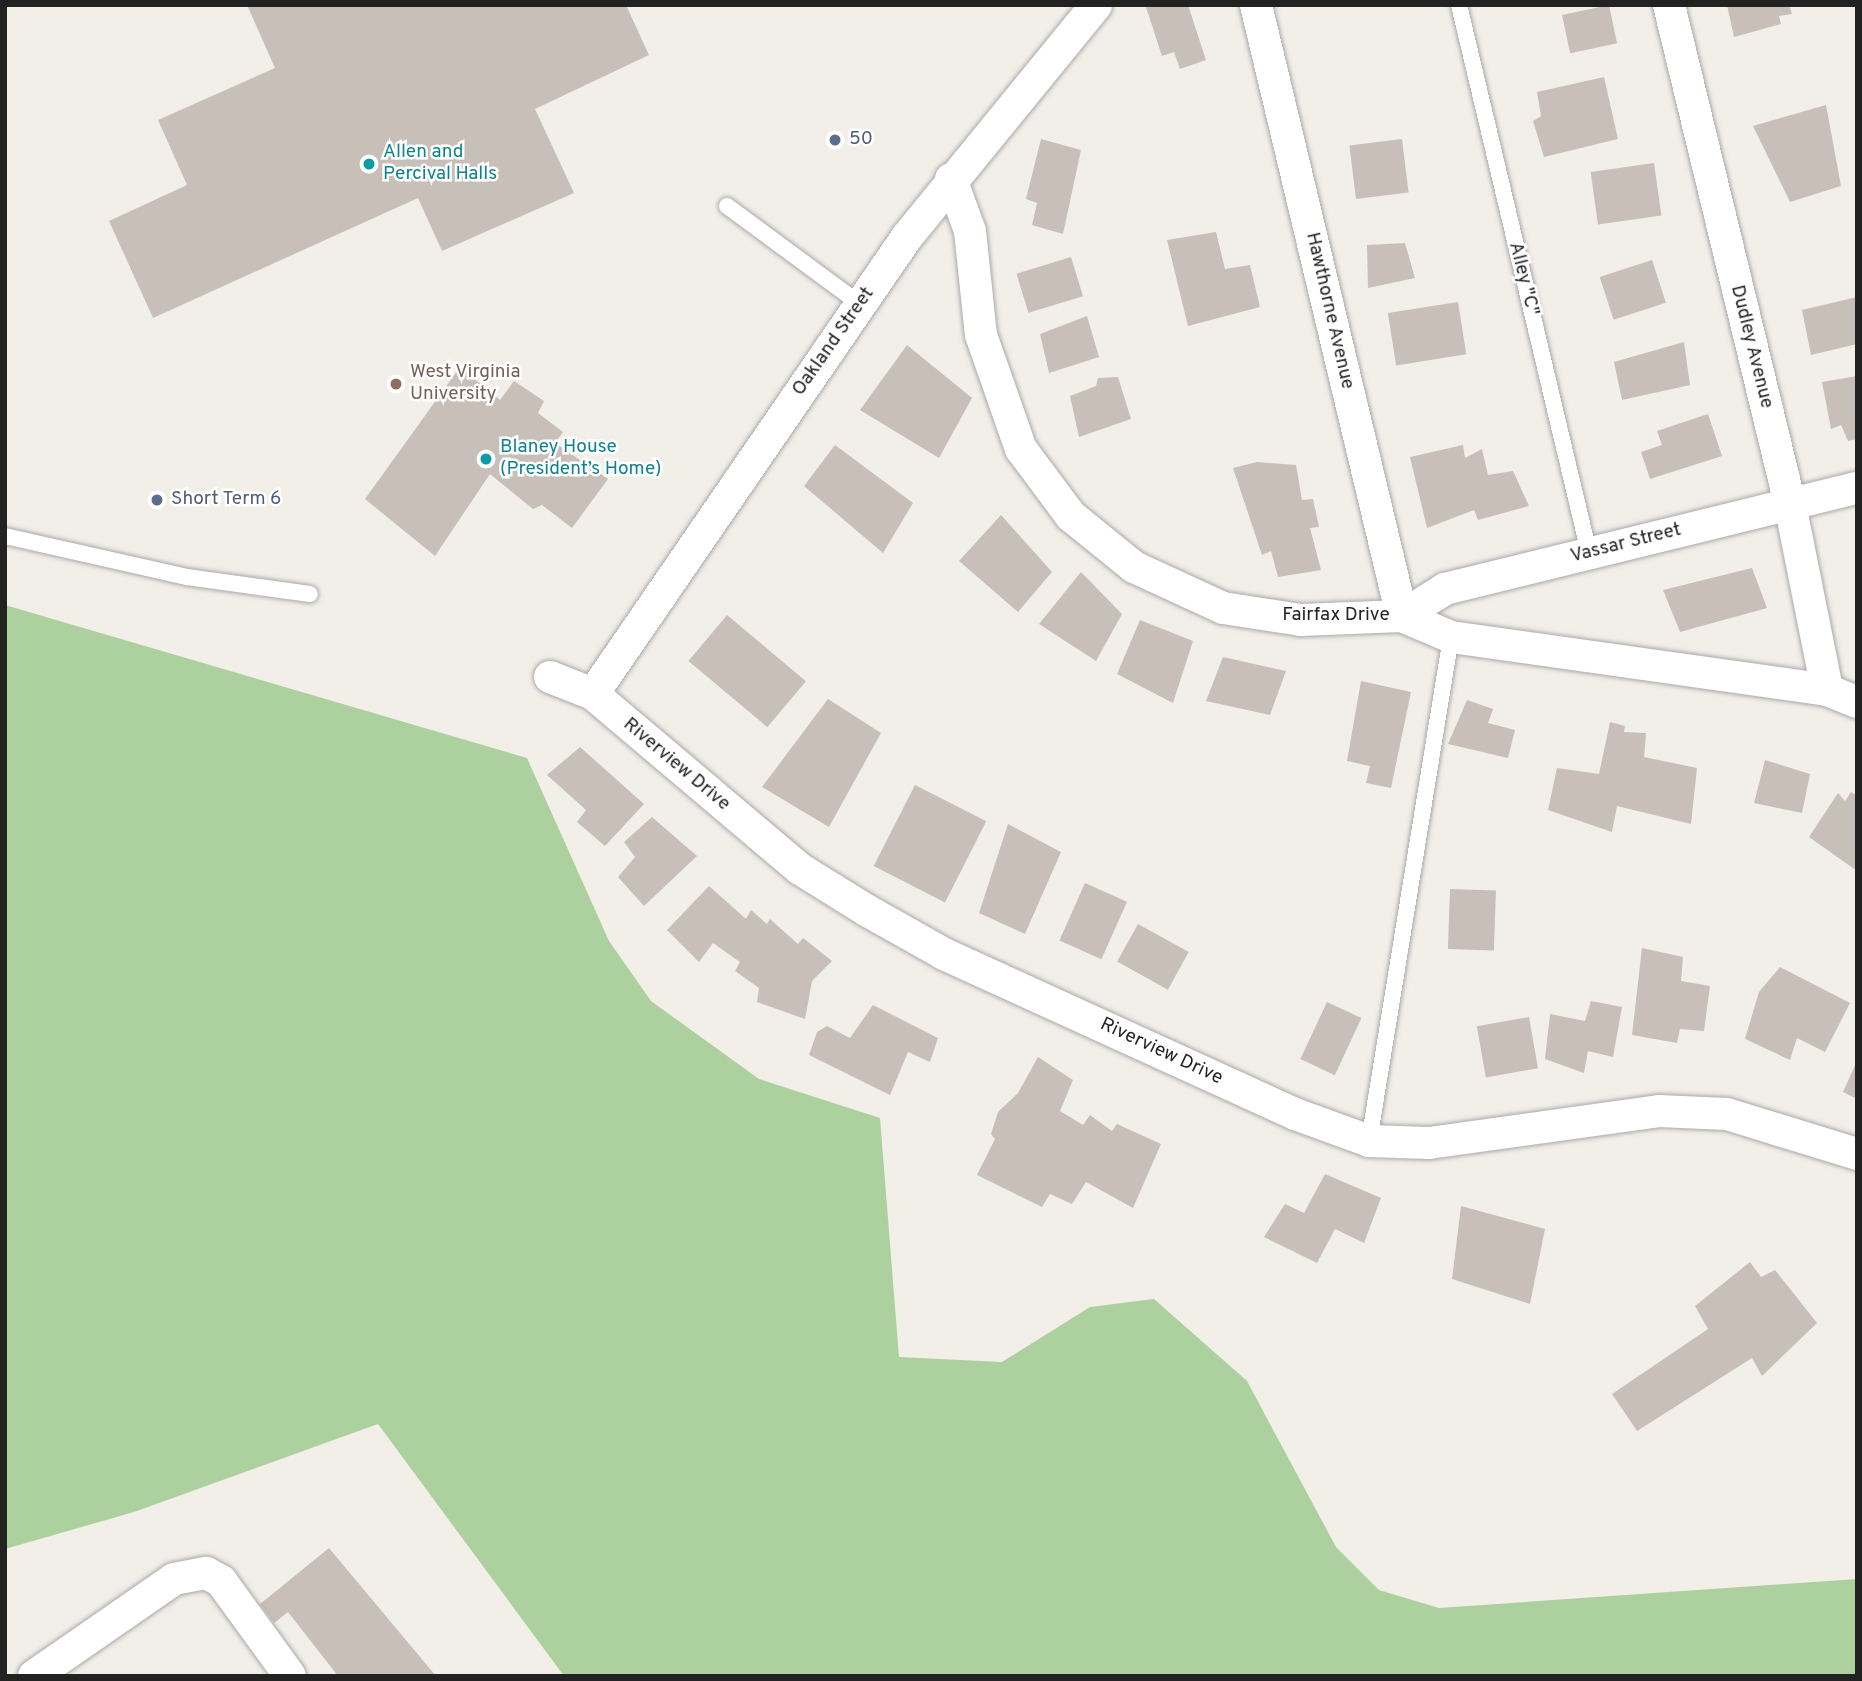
<!DOCTYPE html>
<html>
<head>
<meta charset="utf-8">
<style>
  body { margin:0 }
  #map { position:relative; width:1862px; height:1681px; overflow:hidden; background:#f2efe9; font-family:Overpass,sans-serif }
  div>[style] { position:absolute }
  .forest>* { inset:0; background:#add19e }
  .building>* { inset:0; background:#c7bfb8; transform-origin:0 0 }
  .roads { filter:drop-shadow(0 0 2px #a9a9a9) drop-shadow(0 0 2px #a9a9a9) }
  .service>* { height:16px; margin:-8px; padding:0 8px; transform-origin:8px; border-radius:8px; background:#fff }
  .minor>* { height:32px; margin:-16px; padding:0 16px; transform-origin:16px; border-radius:16px; background:#fff }
  .dots>* { width:19px; height:19px; translate:-50% -50%; box-sizing:border-box; border:4px solid #fff; border-radius:50% }
  span { translate:-50% -50%; white-space:nowrap; text-align:center; line-height:1.15; -webkit-text-stroke:5px #fff; paint-order:stroke }
  .service-label { font-size:19px; color:#4e5e75 }
  .left { translate:0 -50%; text-align:left }
  .culture-label { font-size:19px; color:#0d838f }
  .street-label { font-size:19px; color:#222 }
  .education-label { font-size:19px; color:#785e54 }
  .frame { position:absolute; inset:0; border:7px solid #222; pointer-events:none }
</style>
</head>
<body>
<div id="map">
  <div class="forest">
    <i style="clip-path:polygon(5px 605px,527px 758px,609px 941px,651px 1001px,759px 1079px,880px 1118px,899px 1357px,1002px 1362px,1090px 1307px,1154px 1299px,1247px 1381px,1336px 1547px,1379px 1590px,1439px 1608px,1857px 1579px,1857px 1676px,564px 1676px,378px 1424px,134px 1512px,5px 1549px)"></i>
  </div>
  <div class="building">
    <i style="clip-path:polygon(247px 5px,626px 5px,649px 55px,535px 109px,574px 193px,442px 251px,418px 198px,153px 318px,109px 221px,187px 185px,158px 120px,275px 68px)"></i>
    <i style="clip-path:polygon(1152px 5px,1188px 5px,1206px 60px,1180px 69px,1174px 52px,1162px 56px,1146px 7px)"></i>
    <i style="left:1609px;top:5px;width:39px;height:48px;rotate:78deg"></i>
    <i style="clip-path:polygon(1727px 5px,1789px 5px,1792px 14px,1779px 16px,1781px 24px,1734px 37px)"></i>
    <i style="clip-path:polygon(1604px 77px,1618px 139px,1544px 157px,1533px 121px,1541px 116px,1537px 92px)"></i>
    <i style="clip-path:polygon(1826px 105px,1841px 186px,1790px 202px,1753px 126px)"></i>
    <i style="clip-path:polygon(1041px 139px,1081px 150px,1063px 234px,1032px 225px,1037px 203px,1026px 199px)"></i>
    <i style="left:1402px;top:139px;width:54px;height:53px;rotate:83deg"></i>
    <i style="left:1654px;top:163px;width:53px;height:64px;rotate:82deg"></i>
    <i style="clip-path:polygon(1216px 232px,1225px 269px,1250px 265px,1260px 307px,1188px 326px,1167px 240px)"></i>
    <i style="clip-path:polygon(1405px 243px,1415px 278px,1368px 288px,1367px 245px)"></i>
    <i style="left:1071px;top:257px;width:41px;height:57px;rotate:73deg"></i>
    <i style="left:1652px;top:260px;width:45px;height:55px;rotate:72deg"></i>
    <i style="clip-path:polygon(1857px 297px,1857px 344px,1811px 355px,1802px 310px)"></i>
    <i style="left:1458px;top:302px;width:53px;height:71px;rotate:81deg"></i>
    <i style="clip-path:polygon(1087px 316px,1099px 357px,1049px 373px,1040px 334px)"></i>
    <i style="clip-path:polygon(1684px 342px,1690px 385px,1622px 400px,1614px 362px)"></i>
    <i style="clip-path:polygon(907px 345px,972px 398px,939px 458px,860px 410px)"></i>
    <i style="clip-path:polygon(460px 367px,500px 400px,514px 381px,544px 401px,538px 413px,563px 432px,555px 443px,608px 479px,572px 528px,542px 505px,533px 509px,490px 474px,435px 556px,365px 499px)"></i>
    <i style="clip-path:polygon(1857px 376px,1857px 439px,1848px 441px,1841px 425px,1831px 429px,1822px 382px)"></i>
    <i style="clip-path:polygon(1118px 377px,1131px 419px,1079px 437px,1070px 396px,1096px 386px,1098px 378px)"></i>
    <i style="clip-path:polygon(1708px 414px,1722px 456px,1650px 479px,1641px 452px,1662px 445px,1657px 431px)"></i>
    <i style="clip-path:polygon(835px 445px,913px 503px,883px 553px,804px 486px)"></i>
    <i style="clip-path:polygon(1463px 445px,1465px 458px,1482px 449px,1488px 475px,1513px 471px,1529px 506px,1478px 520px,1474px 510px,1427px 528px,1410px 457px)"></i>
    <i style="clip-path:polygon(1257px 462px,1296px 465px,1302px 500px,1313px 499px,1319px 527px,1310px 528px,1321px 570px,1278px 577px,1271px 551px,1262px 555px,1233px 468px)"></i>
    <i style="clip-path:polygon(1001px 515px,1052px 572px,1018px 612px,959px 561px)"></i>
    <i style="clip-path:polygon(1752px 568px,1767px 608px,1680px 632px,1663px 590px)"></i>
    <i style="clip-path:polygon(1081px 572px,1122px 614px,1096px 661px,1039px 624px)"></i>
    <i style="left:727px;top:615px;width:103px;height:60px;rotate:40deg"></i>
    <i style="clip-path:polygon(1140px 620px,1193px 641px,1173px 703px,1117px 674px)"></i>
    <i style="clip-path:polygon(1223px 657px,1286px 671px,1270px 715px,1206px 701px)"></i>
    <i style="clip-path:polygon(1361px 681px,1411px 692px,1391px 788px,1366px 783px,1370px 766px,1347px 761px)"></i>
    <i style="clip-path:polygon(828px 699px,881px 733px,829px 827px,762px 787px)"></i>
    <i style="clip-path:polygon(1467px 700px,1493px 709px,1488px 723px,1515px 730px,1508px 758px,1448px 744px)"></i>
    <i style="clip-path:polygon(1610px 722px,1625px 726px,1624px 732px,1646px 733px,1644px 757px,1697px 768px,1691px 824px,1617px 806px,1612px 832px,1548px 810px,1557px 768px,1599px 774px)"></i>
    <i style="clip-path:polygon(580px 747px,644px 804px,605px 846px,577px 822px,586px 810px,547px 775px)"></i>
    <i style="clip-path:polygon(1765px 760px,1810px 774px,1802px 813px,1754px 803px)"></i>
    <i style="left:915px;top:785px;width:80px;height:91px;rotate:27deg"></i>
    <i style="clip-path:polygon(1851px 792px,1857px 796px,1857px 871px,1809px 837px,1838px 793px,1845px 801px)"></i>
    <i style="clip-path:polygon(652px 817px,697px 856px,644px 906px,618px 877px,635px 857px,624px 842px)"></i>
    <i style="clip-path:polygon(1008px 824px,1061px 852px,1025px 934px,979px 913px)"></i>
    <i style="left:1085px;top:883px;width:46px;height:63px;rotate:24deg"></i>
    <i style="clip-path:polygon(709px 886px,746px 919px,751px 910px,767px 924px,770px 919px,798px 944px,803px 938px,832px 961px,812px 981px,805px 1019px,757px 1002px,759px 988px,735px 971px,740px 962px,713px 943px,699px 962px,667px 930px)"></i>
    <i style="left:1450px;top:889px;width:46px;height:60px;rotate:2deg"></i>
    <i style="left:1138px;top:924px;width:58px;height:43px;rotate:29deg"></i>
    <i style="clip-path:polygon(1642px 948px,1683px 957px,1681px 981px,1710px 986px,1704px 1031px,1680px 1029px,1677px 1043px,1632px 1035px)"></i>
    <i style="clip-path:polygon(1780px 967px,1850px 1003px,1825px 1052px,1797px 1038px,1790px 1060px,1745px 1039px,1759px 992px)"></i>
    <i style="clip-path:polygon(1591px 1001px,1622px 1007px,1613px 1057px,1588px 1051px,1584px 1073px,1545px 1059px,1550px 1014px,1585px 1021px)"></i>
    <i style="left:1327px;top:1002px;width:38px;height:63px;rotate:25deg"></i>
    <i style="clip-path:polygon(873px 1005px,938px 1038px,930px 1062px,908px 1052px,890px 1095px,809px 1055px,817px 1032px,827px 1026px,850px 1038px)"></i>
    <i style="left:1529px;top:1017px;width:52px;height:53px;rotate:80deg"></i>
    <i style="clip-path:polygon(1038px 1057px,1073px 1080px,1060px 1111px,1083px 1125px,1090px 1115px,1112px 1131px,1117px 1124px,1161px 1144px,1133px 1208px,1086px 1182px,1072px 1204px,1050px 1194px,1042px 1207px,977px 1175px,995px 1139px,991px 1134px,998px 1112px,1018px 1093px)"></i>
    <i style="clip-path:polygon(1857px 1061px,1857px 1099px,1843px 1092px)"></i>
    <i style="clip-path:polygon(1325px 1174px,1381px 1198px,1364px 1243px,1335px 1229px,1317px 1263px,1264px 1237px,1285px 1204px,1304px 1213px)"></i>
    <i style="clip-path:polygon(1461px 1206px,1545px 1229px,1530px 1304px,1452px 1279px)"></i>
    <i style="clip-path:polygon(1750px 1262px,1761px 1277px,1775px 1270px,1817px 1323px,1762px 1376px,1752px 1358px,1637px 1431px,1612px 1394px,1708px 1329px,1695px 1306px)"></i>
    <i style="clip-path:polygon(329px 1548px,436px 1676px,338px 1676px,288px 1612px,274px 1623px,260px 1604px)"></i>
  </div>
  <div class="roads">
    <div class="service">
      <i style="left:1459px;top:5px;width:563px;rotate:76.65deg"></i>
      <i style="left:727px;top:206px;width:165px;rotate:36.4deg"></i>
      <i style="left:5px;top:536px;width:187px;rotate:12.7deg"></i>
      <i style="left:187px;top:577px;width:124px;rotate:7.9deg"></i>
      <i style="left:1369px;top:1141px;width:511px;rotate:-80.76deg"></i>
    </div>
    <div class="minor">
      <i style="left:1256px;top:5px;width:628px;rotate:76.56deg"></i>
      <i style="left:1402px;top:616px;width:51px;rotate:-32.1deg"></i>
      <i style="left:1445px;top:589px;width:424px;rotate:-13.8deg"></i>
      <i style="left:1669px;top:5px;width:513px;rotate:76.37deg"></i>
      <i style="left:1790px;top:504px;width:190px;rotate:78.7deg"></i>
      <i style="left:951px;top:179px;width:55px;rotate:69.9deg"></i>
      <i style="left:970px;top:231px;width:105px;rotate:84deg"></i>
      <i style="left:981px;top:335px;width:121px;rotate:70.7deg"></i>
      <i style="left:1021px;top:449px;width:84px;rotate:53.3deg"></i>
      <i style="left:1071px;top:516px;width:81px;rotate:39deg"></i>
      <i style="left:1134px;top:567px;width:98px;rotate:24.7deg"></i>
      <i style="left:1223px;top:608px;width:79px;rotate:8.7deg"></i>
      <i style="left:1301px;top:620px;width:101px;rotate:-2.3deg"></i>
      <i style="left:1402px;top:616px;width:53px;rotate:23.2deg"></i>
      <i style="left:1451px;top:637px;width:380px;rotate:8deg"></i>
      <i style="left:1827px;top:690px;width:32px;rotate:22deg"></i>
      <i style="left:550px;top:677px;width:46px;rotate:21.6deg"></i>
      <i style="left:593px;top:694px;width:271px;rotate:40.2deg"></i>
      <i style="left:800px;top:869px;width:78px;rotate:31.8deg"></i>
      <i style="left:866px;top:910px;width:90px;rotate:29.4deg"></i>
      <i style="left:944px;top:954px;width:386px;rotate:24.5deg"></i>
      <i style="left:1295px;top:1114px;width:79px;rotate:20deg"></i>
      <i style="left:1369px;top:1141px;width:60px;rotate:1.9deg"></i>
      <i style="left:1429px;top:1143px;width:232px;rotate:-7.9deg"></i>
      <i style="left:1659px;top:1111px;width:68px;rotate:2.5deg"></i>
      <i style="left:1727px;top:1114px;width:136px;rotate:17.1deg"></i>
      <i style="left:593px;top:694px;width:554px;rotate:-55.51deg"></i>
      <i style="left:907px;top:237px;width:299px;rotate:-50.8deg"></i>
      <i style="left:34px;top:1676px;width:170px;rotate:-34.7deg"></i>
      <i style="left:174px;top:1579px;width:33px;rotate:-11deg"></i>
      <i style="left:206px;top:1573px;width:17px;rotate:28deg"></i>
      <i style="left:221px;top:1581px;width:117px;rotate:54deg"></i>
    </div>
  </div>
  <div class="dots">
    <i style="left:835px;top:140px;background:#5c6f8a"></i>
    <i style="left:369px;top:164px;background:#0f9aa8"></i>
    <i style="left:396px;top:384px;background:#8d6e63"></i>
    <i style="left:486px;top:459px;background:#0f9aa8"></i>
    <i style="left:157px;top:500px;background:#5c6f8a"></i>
  </div>
  <div class="service-label">
    <span class="left" style="left:849px;top:140px">50</span>
    <span class="left" style="left:171px;top:500px">Short Term 6</span>
  </div>
  <div class="culture-label">
    <span class="left" style="left:383px;top:164px">Allen and<br>Percival Halls</span>
    <span class="left" style="left:500px;top:459px">Blaney House<br>(President’s Home)</span>
  </div>
  <div class="street-label">
    <span style="left:1523px;top:279px;rotate:76deg">Alley "C"</span>
    <span style="left:1329px;top:311px;rotate:77deg">Hawthorne Avenue</span>
    <span style="left:834px;top:342px;rotate:-55deg">Oakland Street</span>
    <span style="left:1751px;top:347px;rotate:76deg">Dudley Avenue</span>
    <span style="left:1626px;top:544px;rotate:-14deg">Vassar Street</span>
    <span style="left:1336px;top:616px">Fairfax Drive</span>
    <span style="left:676px;top:765px;rotate:40deg">Riverview Drive</span>
    <span style="left:1161px;top:1052px;rotate:25deg">Riverview Drive</span>
  </div>
  <div class="education-label">
    <span class="left" style="left:410px;top:384px">West Virginia<br>University</span>
  </div>
  <div class="frame"></div>
</div>
</body>
</html>
